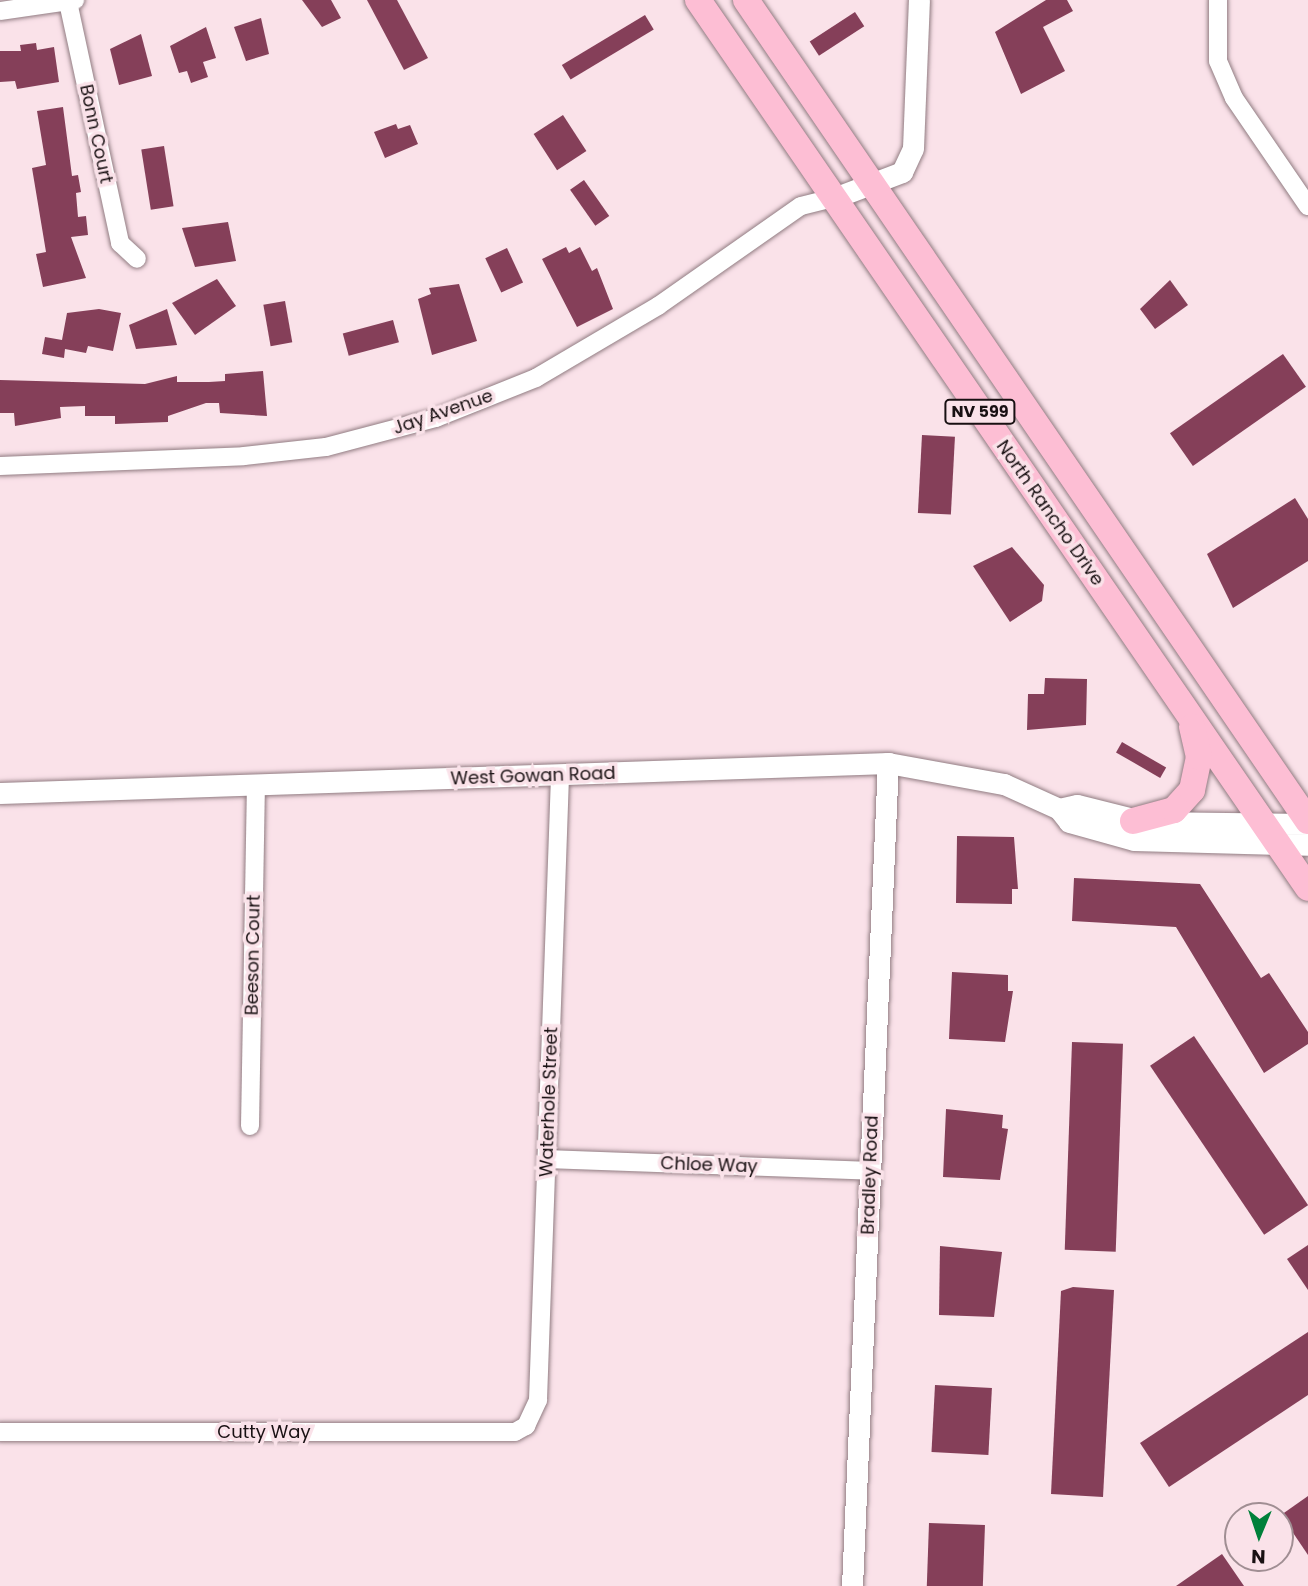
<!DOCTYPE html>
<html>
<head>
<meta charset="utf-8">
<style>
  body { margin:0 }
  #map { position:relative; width:1308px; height:1586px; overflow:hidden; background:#fae2e9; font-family:Poppins,sans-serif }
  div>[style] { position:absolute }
  .building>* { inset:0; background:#853f59; transform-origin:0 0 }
  .roads { filter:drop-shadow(0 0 2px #917c82) drop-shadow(0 0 2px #917c82) }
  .minor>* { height:18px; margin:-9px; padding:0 9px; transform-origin:9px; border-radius:9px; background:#fff }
  .tertiary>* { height:21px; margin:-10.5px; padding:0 10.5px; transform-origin:10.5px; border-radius:10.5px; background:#fff }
  .primary>* { height:26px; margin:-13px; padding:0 13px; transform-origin:13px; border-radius:13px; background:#fdbed4 }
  span { translate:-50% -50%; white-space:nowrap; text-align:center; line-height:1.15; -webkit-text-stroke:7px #fae2e9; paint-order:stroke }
  .shield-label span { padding:2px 5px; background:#fae2e9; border:2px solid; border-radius:5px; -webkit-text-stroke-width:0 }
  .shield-label { font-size:16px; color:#181012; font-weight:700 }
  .street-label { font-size:18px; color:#181012 }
  .north { position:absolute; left:1224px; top:1502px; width:70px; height:70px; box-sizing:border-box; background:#fae2e9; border:2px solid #a08e93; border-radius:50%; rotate:182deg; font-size:19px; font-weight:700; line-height:28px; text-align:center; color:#181012 }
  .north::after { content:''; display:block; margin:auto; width:24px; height:32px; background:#00803a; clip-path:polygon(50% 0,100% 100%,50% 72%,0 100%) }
</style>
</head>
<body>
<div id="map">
  <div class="building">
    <i style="clip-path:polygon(302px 0,331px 0,341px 18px,322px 27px)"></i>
    <i style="clip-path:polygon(367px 0,397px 0,428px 58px,404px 70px)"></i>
    <i style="clip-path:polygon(1046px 0,1067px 0,1073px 11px,1043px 27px,1065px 71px,1021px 94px,995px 32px)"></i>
    <i style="left:855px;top:12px;width:17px;height:54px;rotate:57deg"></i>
    <i style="left:645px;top:15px;width:17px;height:97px;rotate:59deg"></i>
    <i style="clip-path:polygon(261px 18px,269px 54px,246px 61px,234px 27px)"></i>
    <i style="clip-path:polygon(206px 27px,216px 58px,203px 62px,208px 77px,191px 83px,187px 71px,179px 73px,170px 46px)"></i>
    <i style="clip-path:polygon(141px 34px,152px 76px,119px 85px,110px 49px)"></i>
    <i style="clip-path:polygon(36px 43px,37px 50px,54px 47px,59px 82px,17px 89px,15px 81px,0 82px,0 51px,21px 51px,20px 45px)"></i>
    <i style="clip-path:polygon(63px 107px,72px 176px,78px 175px,81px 192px,76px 193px,78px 217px,86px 216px,88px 235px,71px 237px,86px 278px,43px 287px,36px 254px,46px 252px,32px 168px,46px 165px,37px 111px)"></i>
    <i style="left:563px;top:115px;width:43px;height:35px;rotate:57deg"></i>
    <i style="clip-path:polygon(396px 124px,398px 129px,410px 125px,418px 144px,385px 158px,374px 132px)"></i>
    <i style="left:164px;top:146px;width:61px;height:23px;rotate:81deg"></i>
    <i style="left:584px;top:180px;width:44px;height:17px;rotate:55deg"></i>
    <i style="clip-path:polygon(228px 222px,236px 261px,195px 267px,182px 228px)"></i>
    <i style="clip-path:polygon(566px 247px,569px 253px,580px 247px,592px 271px,597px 268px,613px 309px,577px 327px,542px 259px)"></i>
    <i style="left:507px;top:248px;width:38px;height:24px;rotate:65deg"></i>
    <i style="clip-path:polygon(217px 279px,236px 306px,195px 335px,172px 303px)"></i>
    <i style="clip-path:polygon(1170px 280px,1188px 305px,1155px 329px,1140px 309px)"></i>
    <i style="clip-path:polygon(459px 284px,477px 341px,432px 355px,418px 299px,431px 294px,429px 288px)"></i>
    <i style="left:285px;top:301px;width:42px;height:22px;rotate:80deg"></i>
    <i style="clip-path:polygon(99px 309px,121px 313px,113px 351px,88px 346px,86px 353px,65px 349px,64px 358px,42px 354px,45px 337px,62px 340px,67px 313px)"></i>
    <i style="clip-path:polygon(167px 309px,177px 345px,136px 349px,129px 325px)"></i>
    <i style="left:393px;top:320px;width:23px;height:52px;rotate:75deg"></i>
    <i style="left:1283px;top:354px;width:40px;height:138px;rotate:55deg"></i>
    <i style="clip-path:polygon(263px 371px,267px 416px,220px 413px,219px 403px,206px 403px,168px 416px,168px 422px,115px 424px,115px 416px,85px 416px,85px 406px,60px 407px,61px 418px,15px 426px,14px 413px,0 413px,0 380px,145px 384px,177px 376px,177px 382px,209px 382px,225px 381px,225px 374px)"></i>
    <i style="left:922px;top:435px;width:33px;height:78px;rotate:3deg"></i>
    <i style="clip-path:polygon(1295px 498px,1308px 519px,1308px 561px,1233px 608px,1207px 554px)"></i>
    <i style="clip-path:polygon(1012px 547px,1044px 585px,1042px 601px,1010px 622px,973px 566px)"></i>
    <i style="clip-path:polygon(1045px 678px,1087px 679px,1086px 725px,1027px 730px,1028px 694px,1044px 694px)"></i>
    <i style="left:1122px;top:742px;width:51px;height:12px;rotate:30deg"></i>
    <i style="clip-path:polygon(957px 836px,1014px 837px,1018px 889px,1012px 889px,1012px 904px,956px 903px)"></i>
    <i style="clip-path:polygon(1074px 878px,1200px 884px,1261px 978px,1269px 973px,1308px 1032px,1308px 1044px,1264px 1073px,1176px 927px,1072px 921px)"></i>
    <i style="clip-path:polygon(952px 972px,1008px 975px,1008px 991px,1013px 991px,1005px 1042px,949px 1039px)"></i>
    <i style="left:1194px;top:1036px;width:204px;height:53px;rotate:56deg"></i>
    <i style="left:1072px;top:1042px;width:51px;height:208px;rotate:2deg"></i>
    <i style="clip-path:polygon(946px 1109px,1003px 1115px,1002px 1128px,1008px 1129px,1000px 1180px,943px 1177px)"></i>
    <i style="clip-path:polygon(1308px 1245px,1308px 1290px,1287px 1259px)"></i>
    <i style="clip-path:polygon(940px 1246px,1002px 1252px,994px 1317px,939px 1315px)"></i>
    <i style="clip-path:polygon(1073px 1287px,1114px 1290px,1103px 1497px,1051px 1494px,1061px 1291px)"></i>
    <i style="clip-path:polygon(1308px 1332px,1308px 1395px,1169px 1487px,1140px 1443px)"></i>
    <i style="left:935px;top:1385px;width:57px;height:67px;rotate:3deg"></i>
    <i style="clip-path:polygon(1308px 1496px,1308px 1555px,1281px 1515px)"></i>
    <i style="left:929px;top:1523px;width:56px;height:63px;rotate:2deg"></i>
    <i style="clip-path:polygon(1222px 1554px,1244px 1586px,1176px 1586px)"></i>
  </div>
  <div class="roads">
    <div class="minor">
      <i style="left:1218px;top:0;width:61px;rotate:90deg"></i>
      <i style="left:1218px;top:61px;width:40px;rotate:66.6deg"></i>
      <i style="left:1234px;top:98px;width:131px;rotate:55.6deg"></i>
      <i style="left:68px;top:2px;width:247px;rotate:77.8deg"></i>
      <i style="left:120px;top:243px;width:23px;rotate:43deg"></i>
      <i style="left:0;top:11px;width:76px;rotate:-8.3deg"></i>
      <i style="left:0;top:466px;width:244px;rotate:-2.3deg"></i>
      <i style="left:244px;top:456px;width:82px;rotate:-6.3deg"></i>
      <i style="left:326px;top:447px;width:114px;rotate:-14.8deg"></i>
      <i style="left:436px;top:418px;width:108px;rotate:-21.8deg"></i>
      <i style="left:536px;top:378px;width:142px;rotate:-30.5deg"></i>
      <i style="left:658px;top:306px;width:174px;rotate:-35deg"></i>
      <i style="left:801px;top:206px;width:34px;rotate:-14deg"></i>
      <i style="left:250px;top:1126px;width:342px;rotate:-89deg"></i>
      <i style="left:548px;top:1159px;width:322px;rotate:2.1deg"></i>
      <i style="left:0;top:1432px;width:515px"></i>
      <i style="left:515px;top:1432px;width:13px;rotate:-29deg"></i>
      <i style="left:526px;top:1426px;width:29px;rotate:-65deg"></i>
      <i style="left:538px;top:1400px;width:625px;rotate:-87.98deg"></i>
    </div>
    <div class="tertiary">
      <i style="left:834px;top:198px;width:73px;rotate:-20.9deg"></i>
      <i style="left:902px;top:172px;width:26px;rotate:-65deg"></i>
      <i style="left:913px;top:148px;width:148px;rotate:-87.7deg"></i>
      <i style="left:0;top:793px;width:889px;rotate:-1.93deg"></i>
      <i style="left:888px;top:763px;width:118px;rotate:10.3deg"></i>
      <i style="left:1004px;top:784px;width:60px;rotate:24.4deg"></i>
      <i style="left:1059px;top:809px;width:16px;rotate:52deg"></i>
      <i style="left:1069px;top:822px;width:67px;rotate:15.5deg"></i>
      <i style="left:1134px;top:840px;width:174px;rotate:1.6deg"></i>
      <i style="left:1059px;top:809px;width:18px;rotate:-13deg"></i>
      <i style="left:1077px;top:805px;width:70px;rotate:14deg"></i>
      <i style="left:1145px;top:822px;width:163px;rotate:0.7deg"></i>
      <i style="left:852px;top:1586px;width:824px;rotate:-87.5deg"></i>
    </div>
    <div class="primary">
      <i style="left:698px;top:0;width:1077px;rotate:55.51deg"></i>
      <i style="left:746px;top:0;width:995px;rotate:55.61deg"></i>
      <i style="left:1133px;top:821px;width:42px;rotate:-15deg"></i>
      <i style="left:1174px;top:810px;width:27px;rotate:-48deg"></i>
      <i style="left:1192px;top:790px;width:34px;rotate:-78deg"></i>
      <i style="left:1199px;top:757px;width:31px;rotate:-103deg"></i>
    </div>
  </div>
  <div class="shield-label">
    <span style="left:980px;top:412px">NV 599</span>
  </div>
  <div class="street-label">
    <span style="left:96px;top:134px;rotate:78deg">Bonn Court</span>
    <span style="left:443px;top:412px;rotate:-19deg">Jay Avenue</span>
    <span style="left:1050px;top:513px;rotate:55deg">North Rancho Drive</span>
    <span style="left:533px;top:776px;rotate:-2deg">West Gowan Road</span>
    <span style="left:253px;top:955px;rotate:-89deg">Beeson Court</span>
    <span style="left:549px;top:1102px;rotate:-88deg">Waterhole Street</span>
    <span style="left:709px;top:1165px;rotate:2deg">Chloe Way</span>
    <span style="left:870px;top:1175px;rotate:-88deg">Bradley Road</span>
    <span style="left:264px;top:1432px">Cutty Way</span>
  </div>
  <div class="north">N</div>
</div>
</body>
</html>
